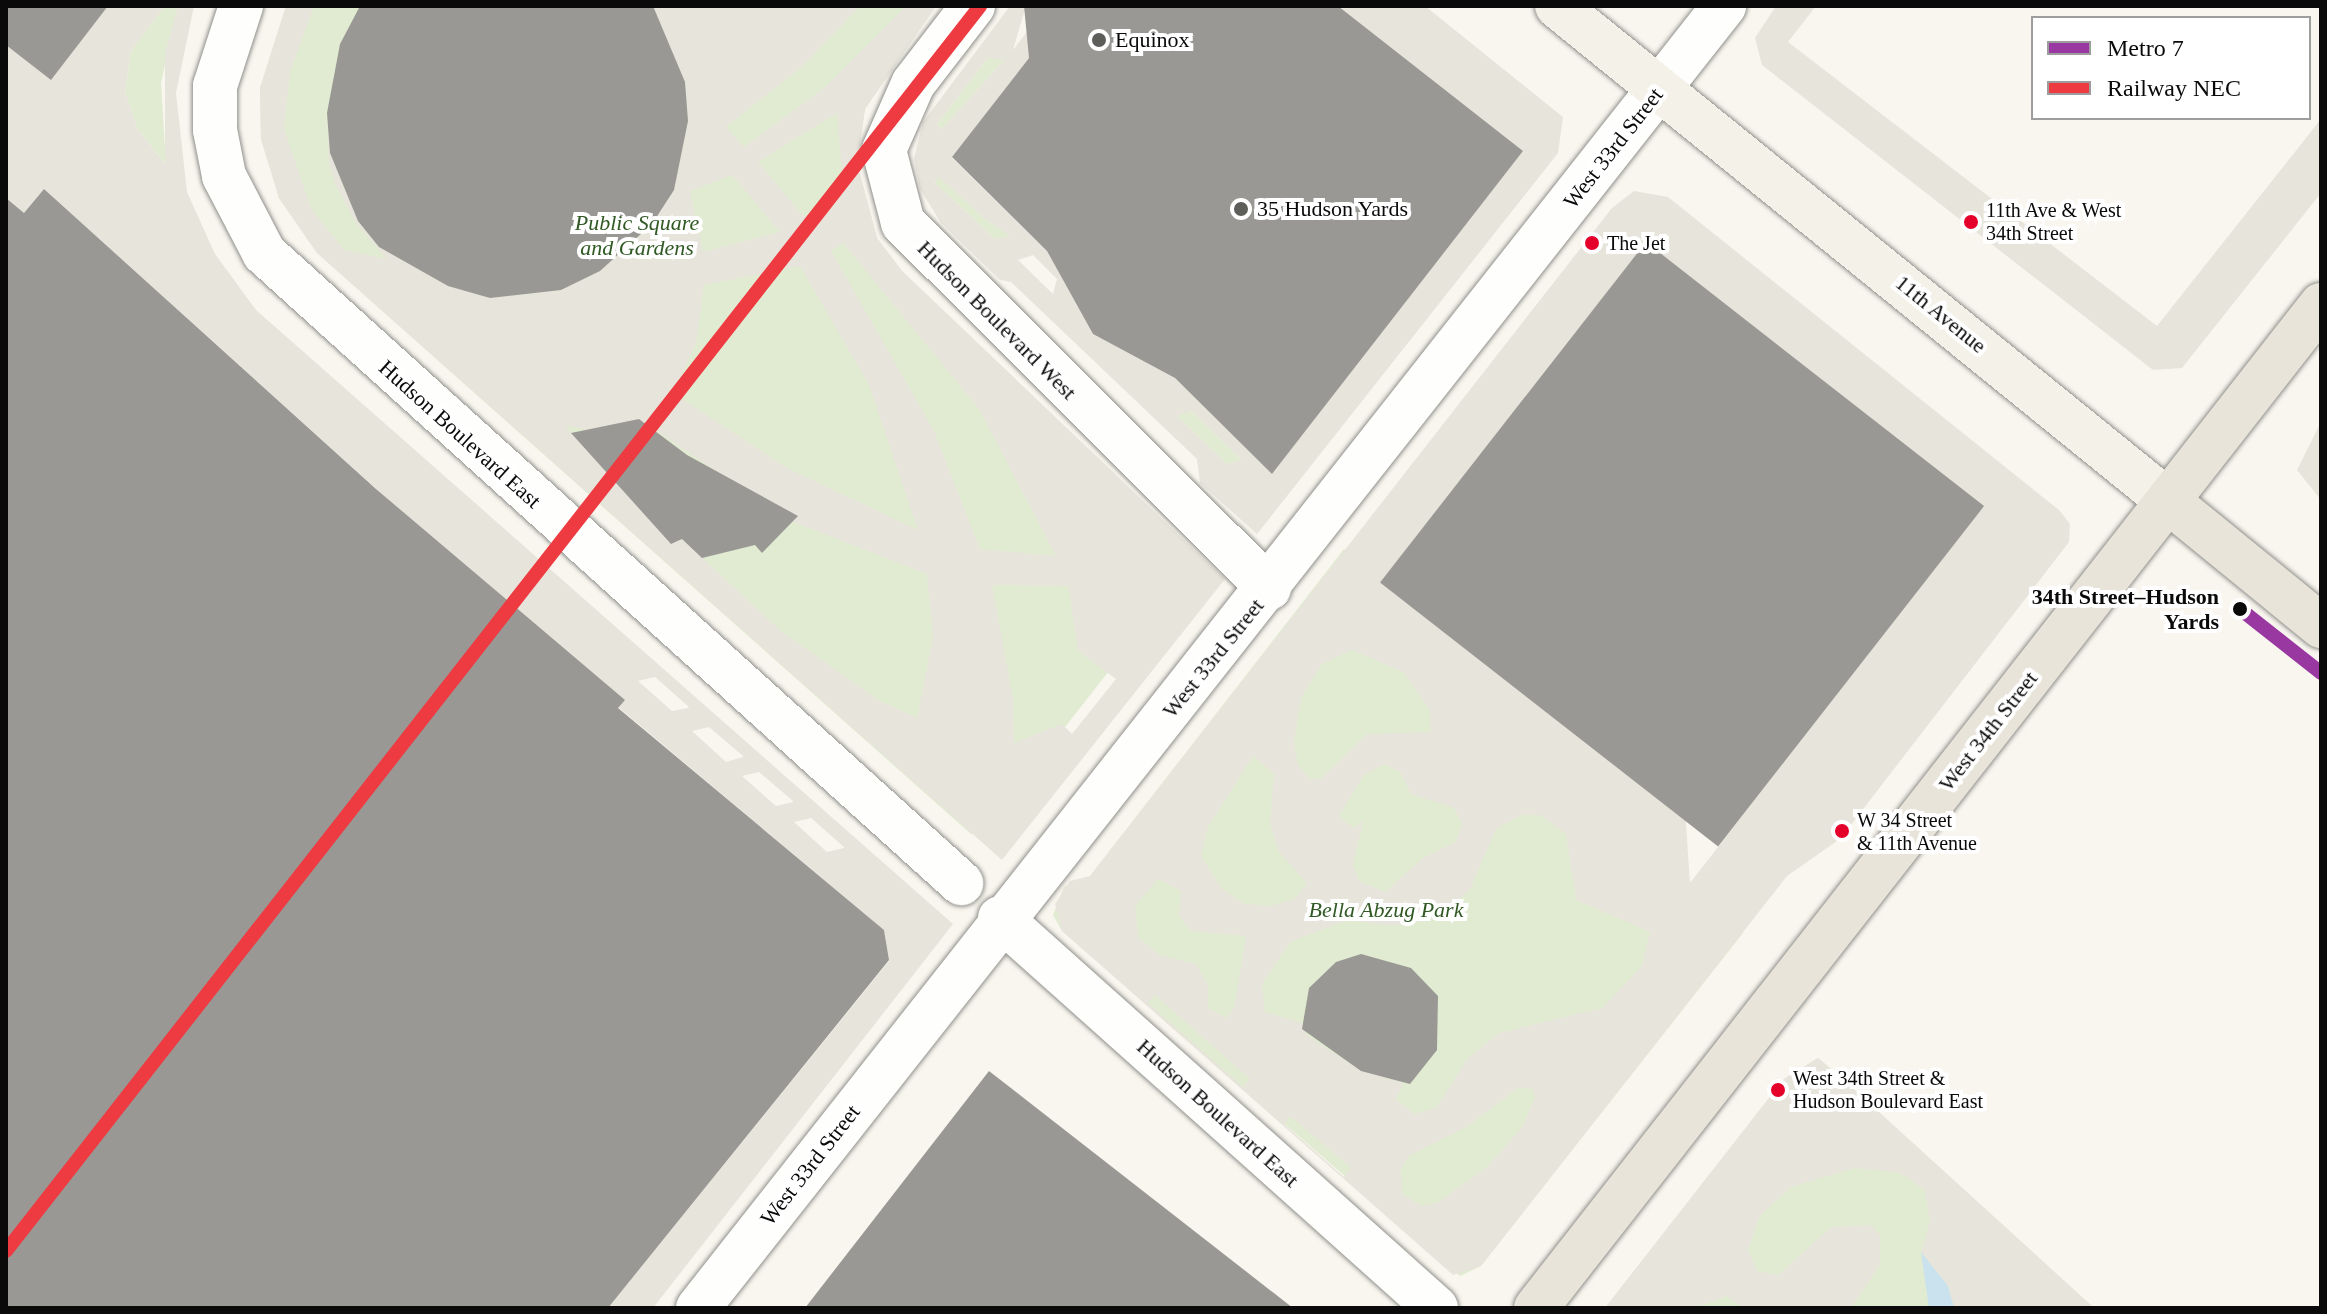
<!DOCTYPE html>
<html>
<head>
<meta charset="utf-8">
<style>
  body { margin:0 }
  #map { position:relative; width:2327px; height:1314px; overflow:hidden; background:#f8f6ee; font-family:Georgia,serif }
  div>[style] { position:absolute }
  .green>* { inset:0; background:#e1ebd1 }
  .plaza>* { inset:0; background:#e7e4db }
  .water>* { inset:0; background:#c9e2ee }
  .building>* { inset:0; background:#9a9894; transform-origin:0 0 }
  .roads { filter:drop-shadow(0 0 2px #91908d) drop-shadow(0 0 2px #91908d) }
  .minor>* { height:44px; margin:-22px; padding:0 22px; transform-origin:22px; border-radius:22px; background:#fefefc }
  .secondary>* { height:44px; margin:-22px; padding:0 22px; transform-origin:22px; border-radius:22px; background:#f3f1e8 }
  .primary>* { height:44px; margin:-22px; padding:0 22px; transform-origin:22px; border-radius:22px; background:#e8e4d9 }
  .rail-1>* { height:14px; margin:-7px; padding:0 7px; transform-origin:7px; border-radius:7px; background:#ee3a41 }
  .metro-1>* { height:14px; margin:-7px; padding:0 7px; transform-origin:7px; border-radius:7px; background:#9a38a1 }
  .dots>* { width:22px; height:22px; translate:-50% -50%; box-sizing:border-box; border:4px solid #fff; border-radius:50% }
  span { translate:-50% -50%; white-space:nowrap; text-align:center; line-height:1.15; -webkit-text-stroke:8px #fff; paint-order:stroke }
  .bus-label { font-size:20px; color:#0a0a0a }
  .left { translate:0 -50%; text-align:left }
  .poi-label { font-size:22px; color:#0a0a0a }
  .street-label { font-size:22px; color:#0a0a0a }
  .park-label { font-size:22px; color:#305924; font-style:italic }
  .stop-label { font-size:22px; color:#0a0a0a; font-weight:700 }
  .right { translate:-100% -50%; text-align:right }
  .frame { position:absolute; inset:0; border:8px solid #0a0a0a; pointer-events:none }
  .legend { position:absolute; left:2031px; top:16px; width:280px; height:104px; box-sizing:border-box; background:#fff; border:2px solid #9d9d9d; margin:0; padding:10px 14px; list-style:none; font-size:24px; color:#0a0a0a }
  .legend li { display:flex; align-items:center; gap:16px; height:40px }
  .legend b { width:40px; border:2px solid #9d9d9d }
</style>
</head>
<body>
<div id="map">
  <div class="green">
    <i style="clip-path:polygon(165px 6px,178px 6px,161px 83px,166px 165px,137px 128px,125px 91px,131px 51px)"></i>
    <i style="clip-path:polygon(286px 6px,936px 6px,865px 109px,857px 163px,877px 238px,902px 271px,1115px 474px,1193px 564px,981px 834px,971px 834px,317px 253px,279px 198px,261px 139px,260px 88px)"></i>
    <i style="clip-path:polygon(988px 58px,1005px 59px,942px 129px,937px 124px)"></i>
    <i style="clip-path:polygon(939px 176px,985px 219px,1011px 236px,995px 239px,934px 182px)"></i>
    <i style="clip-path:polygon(1191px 411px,1242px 460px,1227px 464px,1176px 415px)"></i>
    <i style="clip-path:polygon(1344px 549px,1743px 933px,1481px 1266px,1460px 1276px,1062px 931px,1053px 915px,1064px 887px,1090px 876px)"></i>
    <i style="clip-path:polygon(1818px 1058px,1837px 1074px,2094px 1308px,1605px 1308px,1784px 1079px)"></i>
  </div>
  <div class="plaza">
    <i style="clip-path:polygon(evenodd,108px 6px,165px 6px,131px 51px,125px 91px,137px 128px,165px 164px,165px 53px,178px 6px,194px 6px,176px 93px,187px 192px,215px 254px,256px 310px,953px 924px,653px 1308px,608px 1308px,889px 961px,884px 930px,618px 707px,44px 189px,24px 213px,6px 198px,6px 45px,53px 77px,108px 6px,655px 677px,689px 707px,688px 708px,672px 711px,638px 681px,655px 677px,108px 6px,709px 727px,743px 756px,743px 757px,726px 762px,692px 731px,709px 727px,108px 6px,759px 772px,793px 801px,793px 802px,776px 806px,742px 776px,759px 772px,108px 6px,811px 818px,844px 847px,844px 848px,827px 852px,794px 822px,811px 818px)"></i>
    <i style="clip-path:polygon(evenodd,286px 6px,314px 6px,290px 72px,284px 129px,311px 208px,344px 250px,387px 259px,357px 225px,335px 184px,329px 163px,327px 113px,330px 153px,358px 221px,379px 247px,448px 286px,490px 298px,561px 290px,600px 271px,652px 224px,674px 190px,688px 121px,685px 82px,649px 6px,860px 6px,804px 65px,726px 127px,744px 147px,824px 88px,906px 6px,936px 6px,865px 109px,857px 163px,877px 238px,902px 271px,1225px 579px,1002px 860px,317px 253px,279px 198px,261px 139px,260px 88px,286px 6px,837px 113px,842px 171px,829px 198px,804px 217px,758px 162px,837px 113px,286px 6px,732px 175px,780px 232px,703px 252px,690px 191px,732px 175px,286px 6px,843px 243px,979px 409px,1056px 556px,980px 549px,934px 431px,831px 251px,843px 243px,286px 6px,800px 266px,869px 385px,918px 530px,787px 468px,673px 393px,696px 343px,704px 285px,800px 266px,286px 6px,639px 419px,791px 521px,927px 574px,933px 637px,917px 718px,880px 701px,781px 631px,682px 539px,671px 543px,564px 425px,592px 431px,639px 419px,286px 6px,992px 585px,1068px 586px,1078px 651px,1116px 679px,1072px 734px,1062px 724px,1014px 743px,1013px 698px,992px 585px)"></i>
    <i style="clip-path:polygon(evenodd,1010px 6px,1026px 6px,1013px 50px,1029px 29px,1029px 58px,952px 158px,1047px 251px,1093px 334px,1175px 378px,1272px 474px,1523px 151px,1338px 6px,1425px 6px,1563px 117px,1558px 153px,1257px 534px,1200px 483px,1197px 459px,1011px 282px,1000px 280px,941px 223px,920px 189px,914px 159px,923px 122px,1010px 6px,988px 58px,1004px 60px,942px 129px,937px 124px,988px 58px,1010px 6px,939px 177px,985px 219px,1010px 236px,995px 239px,934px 182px,939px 177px,1010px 6px,1033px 255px,1057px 279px,1053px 294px,1018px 260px,1033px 255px,1010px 6px,1191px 411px,1241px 459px,1241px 460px,1227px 464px,1177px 416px,1191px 411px)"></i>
    <i style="clip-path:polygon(1776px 6px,1816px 6px,1788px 42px,2157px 326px,2321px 119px,2321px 193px,2182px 368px,2153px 370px,1762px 65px,1755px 38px)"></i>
    <i style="clip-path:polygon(evenodd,1634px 191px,1668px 197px,2059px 510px,2070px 524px,2069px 542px,1840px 839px,1787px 876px,1481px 1266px,1453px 1275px,1062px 931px,1055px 904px,1070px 881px,1090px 876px,1612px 208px,1634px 191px,1646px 243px,1982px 508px,1690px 883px,1646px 243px,1634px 191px,1352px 650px,1403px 672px,1429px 709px,1431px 732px,1367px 734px,1320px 779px,1311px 779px,1298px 765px,1294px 742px,1301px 698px,1322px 664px,1352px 650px,1634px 191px,1253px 756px,1274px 774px,1270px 823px,1278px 851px,1307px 883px,1296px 898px,1271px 906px,1245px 904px,1222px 889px,1201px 856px,1208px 827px,1253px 756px,1634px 191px,1385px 764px,1400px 772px,1411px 794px,1454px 808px,1462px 824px,1456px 842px,1423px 858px,1385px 892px,1359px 881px,1353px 865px,1363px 821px,1354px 828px,1339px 816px,1364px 775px,1385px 764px,1634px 191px,1521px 815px,1540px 815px,1566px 834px,1576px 900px,1650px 932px,1642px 966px,1602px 1008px,1499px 1033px,1467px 1059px,1437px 1107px,1415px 1114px,1396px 1100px,1403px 1083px,1361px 1071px,1308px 1036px,1300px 1022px,1265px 1012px,1262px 984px,1290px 942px,1347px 920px,1393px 926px,1439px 918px,1470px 889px,1496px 829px,1521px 815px,1634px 191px,1158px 879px,1181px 891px,1179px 916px,1190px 931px,1246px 936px,1234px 1008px,1226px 1018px,1208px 1008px,1208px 985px,1196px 964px,1160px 955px,1138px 937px,1135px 906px,1158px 879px,1634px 191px,1155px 995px,1250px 1079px,1243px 1087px,1148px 1003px,1155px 995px,1634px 191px,1518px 1088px,1533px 1089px,1535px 1098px,1522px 1127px,1488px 1166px,1437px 1203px,1422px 1206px,1402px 1194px,1401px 1168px,1409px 1156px,1465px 1128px,1518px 1088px,1634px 191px,1290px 1116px,1351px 1168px,1344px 1177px,1284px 1124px,1290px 1116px)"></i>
    <i style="clip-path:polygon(2321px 422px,2321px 500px,2297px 470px)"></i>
    <i style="clip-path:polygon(1818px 1058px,1837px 1074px,2094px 1308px,1954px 1308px,1948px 1286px,1921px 1252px,1930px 1221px,1924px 1189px,1900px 1173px,1855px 1168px,1791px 1187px,1759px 1217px,1748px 1250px,1757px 1271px,1778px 1275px,1831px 1227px,1872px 1225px,1880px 1235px,1880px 1265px,1851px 1308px,1743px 1308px,1727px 1296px,1695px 1308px,1605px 1308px,1784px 1079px)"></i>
  </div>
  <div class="water">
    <i style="clip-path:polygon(1921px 1252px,1948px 1286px,1954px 1308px,1929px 1308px)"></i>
  </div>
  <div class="building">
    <i style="clip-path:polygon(6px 6px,108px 6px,51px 80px,6px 45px)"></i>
    <i style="clip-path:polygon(360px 6px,653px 6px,685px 82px,688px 121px,674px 190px,652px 224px,600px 271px,561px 290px,490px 298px,448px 286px,379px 247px,358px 221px,330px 153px,327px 113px,340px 44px)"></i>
    <i style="clip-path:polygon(1024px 6px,1338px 6px,1523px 151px,1272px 474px,1175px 378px,1093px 334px,1047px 251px,952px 157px,1029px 58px)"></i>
    <i style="clip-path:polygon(44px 189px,376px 489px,625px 700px,618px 708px,884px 930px,889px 960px,608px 1308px,6px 1308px,6px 198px,24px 213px)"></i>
    <i style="left:1646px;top:242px;width:429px;height:432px;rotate:38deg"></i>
    <i style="clip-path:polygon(639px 419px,687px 455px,798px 516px,762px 553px,755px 545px,702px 558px,682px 539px,671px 544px,571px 433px)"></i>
    <i style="clip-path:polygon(1361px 954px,1411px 968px,1438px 996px,1437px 1050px,1410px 1084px,1361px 1071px,1302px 1029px,1309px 988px,1336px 962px)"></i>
    <i style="clip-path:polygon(989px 1071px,1293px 1308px,805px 1308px)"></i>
  </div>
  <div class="roads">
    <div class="minor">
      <i style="left:241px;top:6px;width:84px;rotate:108deg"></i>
      <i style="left:215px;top:86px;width:44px;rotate:90deg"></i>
      <i style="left:215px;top:130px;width:47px;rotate:78.9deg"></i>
      <i style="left:224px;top:176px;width:87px;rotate:62.5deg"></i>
      <i style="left:264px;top:253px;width:940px;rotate:42.11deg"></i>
      <i style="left:973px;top:6px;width:98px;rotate:127.6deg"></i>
      <i style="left:913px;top:84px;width:72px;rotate:113.7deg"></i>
      <i style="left:884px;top:150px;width:75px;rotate:75.4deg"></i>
      <i style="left:903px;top:223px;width:517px;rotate:44.92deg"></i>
      <i style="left:1000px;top:918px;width:585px;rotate:41.81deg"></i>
      <i style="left:698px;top:1308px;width:1658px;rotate:-51.76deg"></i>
    </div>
    <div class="secondary">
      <i style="left:1557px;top:6px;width:786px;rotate:39.01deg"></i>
    </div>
    <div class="primary">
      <i style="left:2168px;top:501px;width:198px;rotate:39.2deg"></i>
      <i style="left:1536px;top:1308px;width:1274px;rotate:-51.95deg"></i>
    </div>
  </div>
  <div class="rail-1">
    <i style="left:6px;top:1251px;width:1581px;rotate:-51.96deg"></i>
  </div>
  <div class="metro-1">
    <i style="left:2240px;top:609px;width:103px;rotate:38.3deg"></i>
  </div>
  <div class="dots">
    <i style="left:1099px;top:40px;background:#5d5d5a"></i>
    <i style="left:1241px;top:209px;background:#5d5d5a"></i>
    <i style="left:1971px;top:222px;background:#e4002b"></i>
    <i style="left:1592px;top:243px;background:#e4002b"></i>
    <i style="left:2240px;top:609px;background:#0a0a0a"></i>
    <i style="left:1842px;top:831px;background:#e4002b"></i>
    <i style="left:1778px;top:1090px;background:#e4002b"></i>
  </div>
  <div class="bus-label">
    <span class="left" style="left:1986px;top:222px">11th Ave &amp; West<br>34th Street</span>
    <span class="left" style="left:1607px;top:243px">The Jet</span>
    <span class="left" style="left:1857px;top:832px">W 34 Street<br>&amp; 11th Avenue</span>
    <span class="left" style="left:1793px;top:1090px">West 34th Street &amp;<br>Hudson Boulevard East</span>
  </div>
  <div class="poi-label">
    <span class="left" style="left:1115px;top:40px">Equinox</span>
    <span class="left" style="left:1257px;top:209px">35 Hudson Yards</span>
  </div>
  <div class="street-label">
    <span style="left:1613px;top:148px;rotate:-52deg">West 33rd Street</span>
    <span style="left:1941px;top:314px;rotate:39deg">11th Avenue</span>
    <span style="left:997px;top:320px;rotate:45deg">Hudson Boulevard West</span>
    <span style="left:460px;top:434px;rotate:42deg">Hudson Boulevard East</span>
    <span style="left:1213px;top:658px;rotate:-51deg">West 33rd Street</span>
    <span style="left:1988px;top:731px;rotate:-52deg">West 34th Street</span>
    <span style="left:1218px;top:1113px;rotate:42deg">Hudson Boulevard East</span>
    <span style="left:810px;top:1165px;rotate:-52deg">West 33rd Street</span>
  </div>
  <div class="park-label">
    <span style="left:637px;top:235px">Public Square<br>and Gardens</span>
    <span style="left:1386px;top:910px">Bella Abzug Park</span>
  </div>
  <div class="stop-label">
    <span class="right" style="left:2219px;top:609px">34th Street–Hudson<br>Yards</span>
  </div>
  <div class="frame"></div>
  <ul class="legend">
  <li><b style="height:10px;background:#9a38a1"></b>Metro 7</li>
  <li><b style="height:10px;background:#ee3a41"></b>Railway NEC</li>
  </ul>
</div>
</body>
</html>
